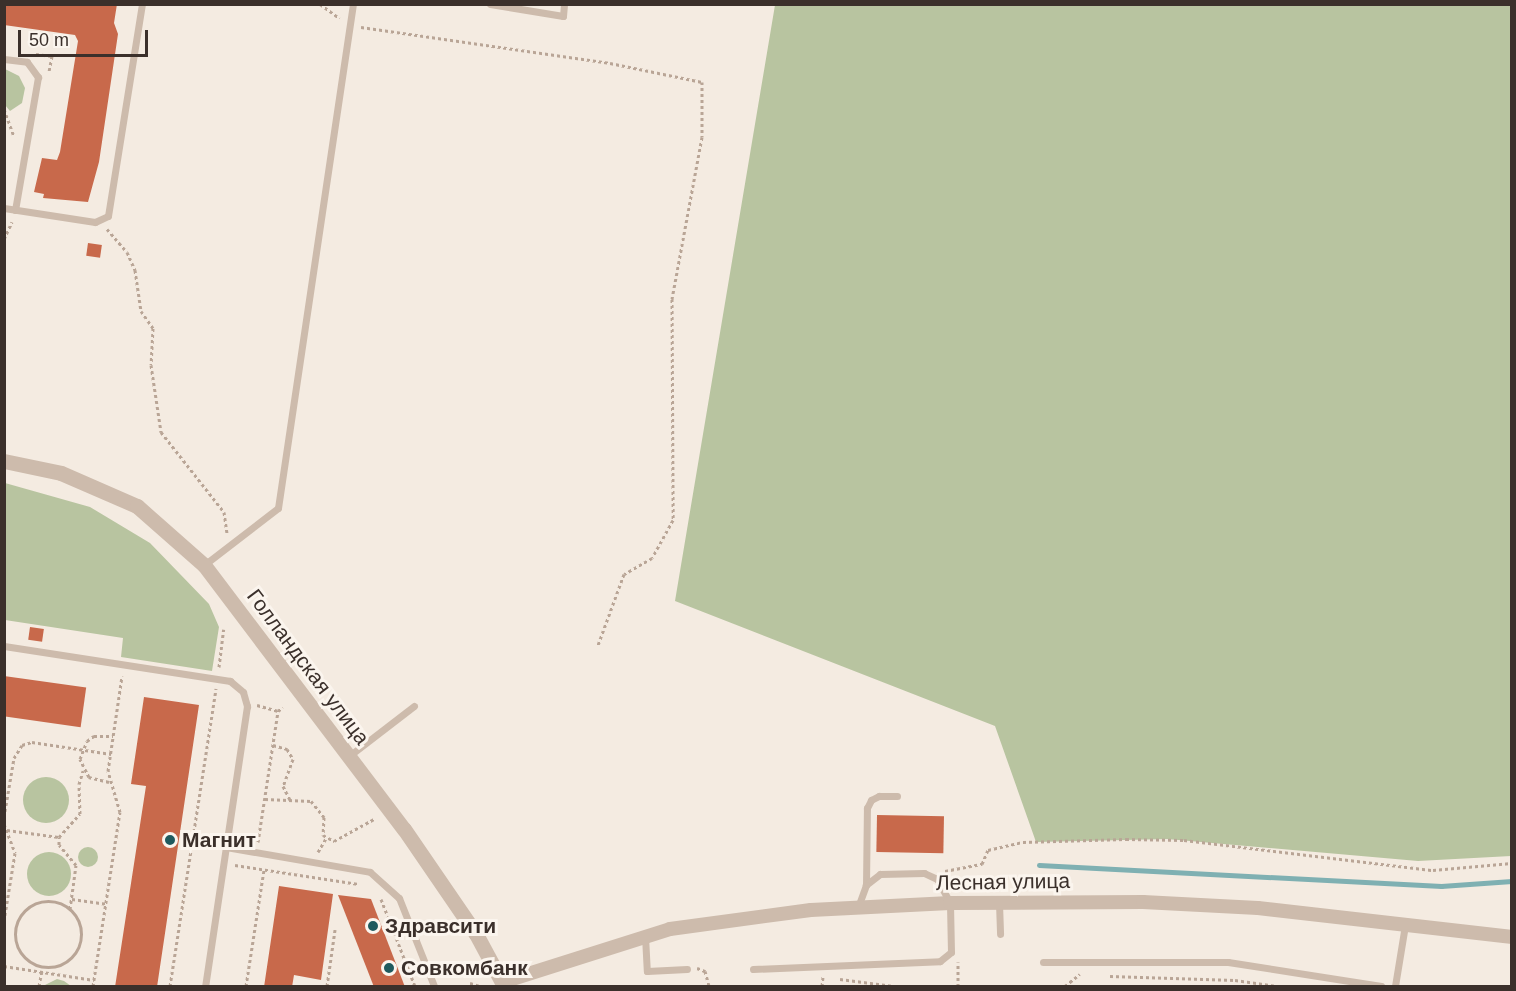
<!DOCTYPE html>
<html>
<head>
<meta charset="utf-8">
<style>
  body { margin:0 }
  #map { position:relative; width:1516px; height:991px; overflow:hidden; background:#f4ebe1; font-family:Helvetica,sans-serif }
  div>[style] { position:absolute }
  .green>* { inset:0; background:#b8c4a0 }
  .round { border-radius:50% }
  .stream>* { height:5px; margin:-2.5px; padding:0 2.5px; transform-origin:2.5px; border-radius:2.5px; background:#7fb0b2 }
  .building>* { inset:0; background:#c8694b; transform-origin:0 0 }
  .path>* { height:3px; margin-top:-1.5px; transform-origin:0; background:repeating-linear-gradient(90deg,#b9a596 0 3px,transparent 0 6px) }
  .path>.ring { margin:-1.5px; padding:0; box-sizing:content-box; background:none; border:3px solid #b9a596; border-radius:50% }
  .service>* { height:7px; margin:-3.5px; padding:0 3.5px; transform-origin:3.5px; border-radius:3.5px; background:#cdbbac }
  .minor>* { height:14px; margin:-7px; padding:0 7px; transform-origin:7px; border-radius:7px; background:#cdbbac }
  .tertiary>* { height:15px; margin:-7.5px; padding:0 7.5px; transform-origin:7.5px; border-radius:7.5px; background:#cdbbac }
  .dots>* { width:16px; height:16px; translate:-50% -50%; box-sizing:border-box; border:3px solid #fbf5ee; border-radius:50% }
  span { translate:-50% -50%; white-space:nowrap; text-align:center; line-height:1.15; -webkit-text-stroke:6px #fbf5ee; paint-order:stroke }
  .street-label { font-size:21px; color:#3b302b }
  .poi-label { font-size:21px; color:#3b302b; font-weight:700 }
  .left { translate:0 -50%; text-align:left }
  .frame { position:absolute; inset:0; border:6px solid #3b302b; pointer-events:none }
  .scale { position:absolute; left:18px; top:30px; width:130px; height:27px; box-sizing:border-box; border:3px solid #3b302b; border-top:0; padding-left:8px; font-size:18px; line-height:21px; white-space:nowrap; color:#3b302b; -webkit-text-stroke:4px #fbf5ee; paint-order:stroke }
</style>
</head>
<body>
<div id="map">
  <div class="green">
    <i style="clip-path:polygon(775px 5px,1511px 5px,1511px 856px,1418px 861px,1167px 839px,1036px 842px,995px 726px,675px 601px)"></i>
    <i style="clip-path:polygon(5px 69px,19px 76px,25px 88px,22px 103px,10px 111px,5px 105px)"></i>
    <i style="clip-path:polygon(5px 483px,90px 507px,150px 543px,209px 604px,219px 627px,212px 671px,121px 657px,123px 638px,5px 620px)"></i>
    <i class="round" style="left:23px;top:777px;width:46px;height:46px"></i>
    <i class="round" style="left:78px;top:847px;width:20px;height:20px"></i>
    <i class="round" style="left:27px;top:852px;width:44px;height:44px"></i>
    <i style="clip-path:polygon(57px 979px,64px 981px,71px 986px,43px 986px)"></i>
  </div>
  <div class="stream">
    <i style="left:1039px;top:865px;width:403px;rotate:3deg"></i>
    <i style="left:1441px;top:886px;width:71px;rotate:-4deg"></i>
  </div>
  <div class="building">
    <i style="clip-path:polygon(4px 4px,117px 4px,114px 23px,118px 34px,99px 162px,88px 202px,43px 198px,44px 194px,34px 192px,42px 158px,57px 160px,60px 152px,78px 41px,75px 35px,4px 25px)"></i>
    <i style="left:88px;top:243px;width:14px;height:13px;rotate:8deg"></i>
    <i style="left:30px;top:627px;width:14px;height:13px;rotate:8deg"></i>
    <i style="left:4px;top:676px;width:83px;height:40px;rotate:8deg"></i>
    <i style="clip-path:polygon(144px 697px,199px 705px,157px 987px,115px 987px,146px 786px,131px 784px)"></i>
    <i style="left:877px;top:815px;width:67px;height:37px;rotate:1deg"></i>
    <i style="clip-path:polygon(279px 886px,333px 894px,321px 980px,294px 975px,292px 987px,264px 987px)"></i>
    <i style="clip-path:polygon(338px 895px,371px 899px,405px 987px,374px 987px)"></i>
  </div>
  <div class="path">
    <i style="left:320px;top:4px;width:24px;rotate:36deg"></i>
    <i style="left:361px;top:27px;width:252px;rotate:8.2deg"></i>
    <i style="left:610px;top:63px;width:94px;rotate:11.7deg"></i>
    <i style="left:702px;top:82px;width:55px;rotate:90deg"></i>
    <i style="left:702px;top:137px;width:165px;rotate:100.5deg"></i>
    <i style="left:672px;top:299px;width:221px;rotate:89.7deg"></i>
    <i style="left:673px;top:520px;width:43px;rotate:118.9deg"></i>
    <i style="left:652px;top:558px;width:32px;rotate:150deg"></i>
    <i style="left:624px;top:574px;width:76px;rotate:110.1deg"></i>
    <i style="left:36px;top:54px;width:16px;rotate:7deg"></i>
    <i style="left:52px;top:56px;width:16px;rotate:101deg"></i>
    <i style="left:4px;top:109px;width:29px;rotate:70deg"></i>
    <i style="left:107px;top:229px;width:30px;rotate:49deg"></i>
    <i style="left:127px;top:252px;width:20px;rotate:66deg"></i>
    <i style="left:135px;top:270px;width:41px;rotate:81.7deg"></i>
    <i style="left:141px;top:311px;width:21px;rotate:55deg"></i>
    <i style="left:153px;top:328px;width:37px;rotate:93deg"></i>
    <i style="left:151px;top:365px;width:68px;rotate:81.5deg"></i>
    <i style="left:161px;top:432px;width:102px;rotate:51.8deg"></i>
    <i style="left:224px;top:512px;width:21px;rotate:82deg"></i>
    <i style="left:4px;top:239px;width:19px;rotate:-65deg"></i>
    <i style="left:219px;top:667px;width:38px;rotate:-83deg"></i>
    <i style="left:257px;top:705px;width:22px;rotate:16deg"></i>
    <i style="left:278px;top:711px;width:6px;rotate:-39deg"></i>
    <i style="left:273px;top:745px;width:15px;rotate:16deg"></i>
    <i style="left:287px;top:749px;width:12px;rotate:59deg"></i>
    <i style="left:293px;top:759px;width:29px;rotate:110deg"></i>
    <i style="left:283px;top:786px;width:16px;rotate:63deg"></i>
    <i style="left:109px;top:782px;width:21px;rotate:-166deg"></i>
    <i style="left:89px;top:777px;width:20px;rotate:-117deg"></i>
    <i style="left:80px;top:759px;width:19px;rotate:-69deg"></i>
    <i style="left:87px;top:741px;width:9px;rotate:-36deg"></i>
    <i style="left:94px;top:736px;width:19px"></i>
    <i style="left:265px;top:799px;width:46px;rotate:2.5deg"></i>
    <i style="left:311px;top:801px;width:21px;rotate:51deg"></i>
    <i style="left:324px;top:817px;width:18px;rotate:93deg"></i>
    <i style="left:323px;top:835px;width:13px;rotate:29deg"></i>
    <i style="left:334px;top:841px;width:46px;rotate:-28.8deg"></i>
    <i style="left:4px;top:817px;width:60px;rotate:-80.4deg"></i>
    <i style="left:14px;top:758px;width:15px;rotate:-58deg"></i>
    <i style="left:22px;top:745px;width:10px;rotate:-17deg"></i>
    <i style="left:32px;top:742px;width:80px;rotate:8.6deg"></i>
    <i style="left:4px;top:824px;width:31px;rotate:69deg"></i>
    <i style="left:15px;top:853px;width:69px;rotate:99.2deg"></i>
    <i style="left:7px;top:830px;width:52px;rotate:7.7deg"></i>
    <i style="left:258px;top:842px;width:133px;rotate:-81.3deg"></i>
    <i style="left:318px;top:852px;width:16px;rotate:-60deg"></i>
    <i style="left:235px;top:865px;width:125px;rotate:8.7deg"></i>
    <i style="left:945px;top:871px;width:38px;rotate:-11deg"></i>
    <i style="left:982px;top:864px;width:15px;rotate:-67deg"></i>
    <i style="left:988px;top:850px;width:36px;rotate:-13deg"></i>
    <i style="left:1023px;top:842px;width:103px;rotate:-1.7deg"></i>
    <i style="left:1126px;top:839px;width:58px;rotate:1deg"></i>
    <i style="left:1184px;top:840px;width:251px;rotate:6.9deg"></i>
    <i style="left:1433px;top:870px;width:79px;rotate:-5.1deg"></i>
    <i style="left:72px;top:899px;width:34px;rotate:8deg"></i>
    <i style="left:381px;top:899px;width:93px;rotate:68.7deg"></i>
    <i class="ring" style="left:15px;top:901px;width:63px;height:63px"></i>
    <i style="left:70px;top:909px;width:44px;rotate:-82.2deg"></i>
    <i style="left:76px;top:865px;width:26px;rotate:-130deg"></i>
    <i style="left:59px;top:845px;width:8px;rotate:-90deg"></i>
    <i style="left:59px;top:837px;width:31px;rotate:-48deg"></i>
    <i style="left:80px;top:814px;width:30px;rotate:-92deg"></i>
    <i style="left:79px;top:784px;width:14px;rotate:-73deg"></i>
    <i style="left:4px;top:966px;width:91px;rotate:8.8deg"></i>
    <i style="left:697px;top:968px;width:9px;rotate:21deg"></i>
    <i style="left:705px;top:971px;width:16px;rotate:75deg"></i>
    <i style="left:1110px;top:976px;width:125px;rotate:1.8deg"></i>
    <i style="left:1235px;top:980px;width:42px;rotate:8.1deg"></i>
    <i style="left:840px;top:979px;width:54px;rotate:7.4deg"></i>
    <i style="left:470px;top:983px;width:10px;rotate:17deg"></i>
    <i style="left:558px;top:985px;width:1px;rotate:90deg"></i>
    <i style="left:39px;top:986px;width:15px;rotate:-79deg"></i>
    <i style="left:93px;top:986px;width:176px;rotate:-81.2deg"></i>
    <i style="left:120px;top:812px;width:43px;rotate:-106.3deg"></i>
    <i style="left:108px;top:771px;width:96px;rotate:-81.6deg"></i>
    <i style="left:170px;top:986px;width:301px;rotate:-81.2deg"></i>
    <i style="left:246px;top:986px;width:117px;rotate:-81.2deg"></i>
    <i style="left:327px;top:986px;width:57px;rotate:-81.9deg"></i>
    <i style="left:822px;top:986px;width:10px;rotate:-84deg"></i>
    <i style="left:958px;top:986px;width:24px;rotate:-90deg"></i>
    <i style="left:1065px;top:986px;width:19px;rotate:-39deg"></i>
  </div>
  <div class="service">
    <i style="left:490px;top:4px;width:74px;rotate:9.3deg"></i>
    <i style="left:563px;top:16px;width:12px;rotate:-85deg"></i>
    <i style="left:4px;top:59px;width:23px;rotate:7deg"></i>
    <i style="left:27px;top:62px;width:19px;rotate:54deg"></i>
    <i style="left:38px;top:77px;width:135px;rotate:99.8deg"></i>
    <i style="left:4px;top:208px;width:92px;rotate:8.7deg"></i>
    <i style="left:95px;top:222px;width:14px;rotate:-25deg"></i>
    <i style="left:108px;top:216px;width:215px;rotate:-80.9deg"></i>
    <i style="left:204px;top:565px;width:93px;rotate:-37.6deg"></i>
    <i style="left:278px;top:508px;width:510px;rotate:-81.54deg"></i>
    <i style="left:4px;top:646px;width:229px;rotate:8.8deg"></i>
    <i style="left:230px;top:681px;width:17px;rotate:40deg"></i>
    <i style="left:243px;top:692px;width:15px;rotate:74deg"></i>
    <i style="left:247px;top:706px;width:283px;rotate:98.5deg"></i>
    <i style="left:349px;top:756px;width:82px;rotate:-37.6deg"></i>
    <i style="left:226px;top:847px;width:146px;rotate:9.8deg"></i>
    <i style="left:370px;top:872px;width:39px;rotate:42deg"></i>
    <i style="left:399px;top:898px;width:95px;rotate:68.3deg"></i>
    <i style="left:866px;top:885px;width:77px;rotate:-89.3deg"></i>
    <i style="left:867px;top:808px;width:9px;rotate:-63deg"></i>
    <i style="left:871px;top:800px;width:9px;rotate:-27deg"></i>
    <i style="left:879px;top:796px;width:18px"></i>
    <i style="left:999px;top:903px;width:31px;rotate:88deg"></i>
    <i style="left:645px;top:936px;width:35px;rotate:87deg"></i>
    <i style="left:647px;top:971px;width:40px;rotate:-2.9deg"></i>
    <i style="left:1043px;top:962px;width:185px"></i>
    <i style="left:1228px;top:962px;width:155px;rotate:8.9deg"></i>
    <i style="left:753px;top:969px;width:187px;rotate:-2.4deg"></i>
    <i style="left:940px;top:961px;width:14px;rotate:-39deg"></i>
    <i style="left:951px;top:952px;width:49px;rotate:-91.2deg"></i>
    <i style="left:950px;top:903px;width:27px;rotate:-118deg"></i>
    <i style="left:937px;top:879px;width:14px;rotate:-155deg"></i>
    <i style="left:924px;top:873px;width:44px;rotate:178.7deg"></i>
    <i style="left:880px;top:874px;width:18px;rotate:142deg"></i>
    <i style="left:866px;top:885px;width:23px;rotate:110deg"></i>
    <i style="left:1395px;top:986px;width:62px;rotate:-80.7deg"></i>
  </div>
  <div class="minor">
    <i style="left:503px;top:982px;width:175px;rotate:-17.6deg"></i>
    <i style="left:670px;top:929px;width:142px;rotate:-7.7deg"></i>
    <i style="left:811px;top:910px;width:139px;rotate:-2.9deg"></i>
    <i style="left:950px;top:903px;width:193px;rotate:-0.3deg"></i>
    <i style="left:1143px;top:902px;width:115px;rotate:3deg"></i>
    <i style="left:1258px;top:908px;width:256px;rotate:6.5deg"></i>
  </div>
  <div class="tertiary">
    <i style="left:4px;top:461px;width:58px;rotate:11.9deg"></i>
    <i style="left:61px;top:473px;width:83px;rotate:23.5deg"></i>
    <i style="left:137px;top:506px;width:89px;rotate:41.4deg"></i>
    <i style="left:204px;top:565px;width:331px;rotate:52.9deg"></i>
    <i style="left:404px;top:829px;width:127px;rotate:55.6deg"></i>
    <i style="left:476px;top:934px;width:59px;rotate:61.7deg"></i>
  </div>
  <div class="dots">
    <i style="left:170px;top:840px;background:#1f5a5e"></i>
    <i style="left:373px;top:926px;background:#1f5a5e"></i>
    <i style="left:389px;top:968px;background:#1f5a5e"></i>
  </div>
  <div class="street-label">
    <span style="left:308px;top:667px;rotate:53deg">Голландская улица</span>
    <span style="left:1003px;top:882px;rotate:-1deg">Лесная улица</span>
  </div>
  <div class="poi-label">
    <span class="left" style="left:182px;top:840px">Магнит</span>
    <span class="left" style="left:385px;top:926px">Здравсити</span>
    <span class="left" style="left:401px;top:968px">Совкомбанк</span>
  </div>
  <div class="frame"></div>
  <div class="scale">50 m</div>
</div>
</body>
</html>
